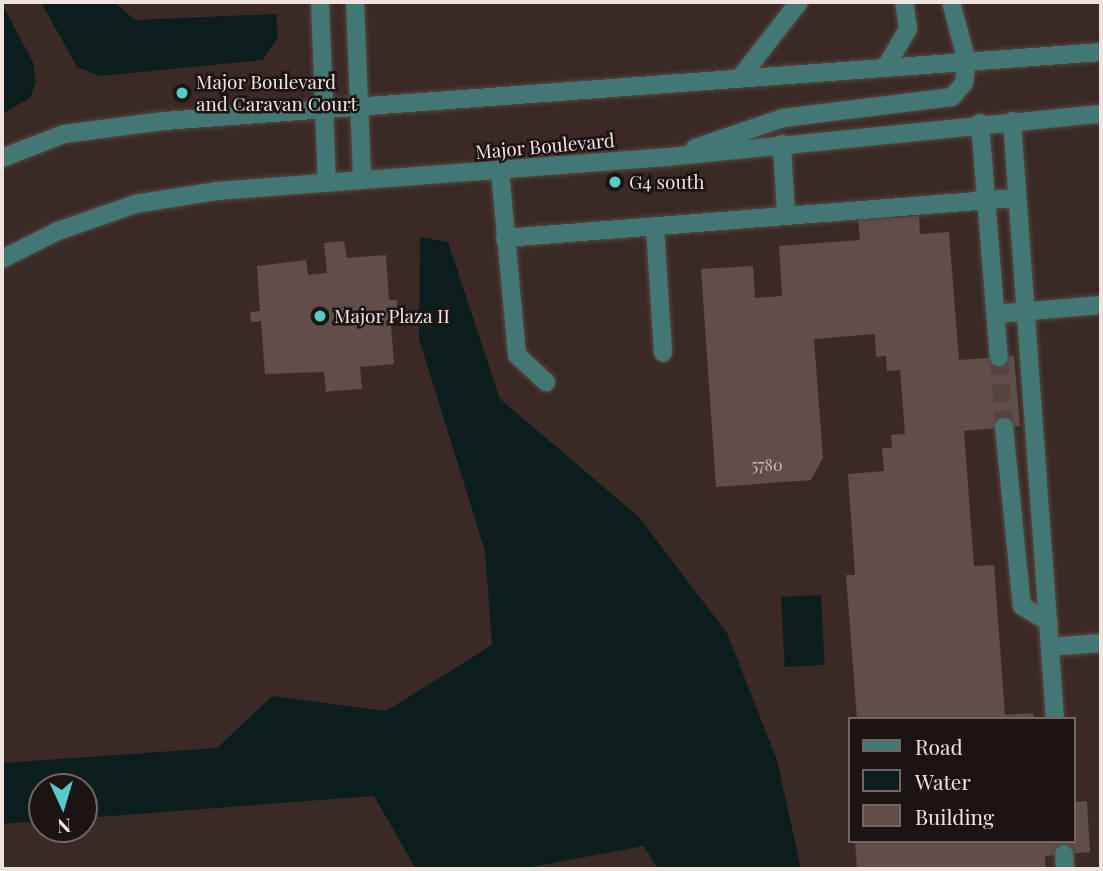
<!DOCTYPE html>
<html>
<head>
<meta charset="utf-8">
<style>
  body { margin:0 }
  #map { position:relative; width:1103px; height:871px; overflow:hidden; background:#3a2925; font-family:"Playfair Display",serif }
  div>[style] { position:absolute }
  .water>* { inset:0; background:#0b1e1d; transform-origin:0 0 }
  .building>* { inset:0; background:#614e49 }
  .minor-tunnel>* { height:18px; margin-top:-9px; transform-origin:0; background:repeating-linear-gradient(90deg,#554541 0 18px,transparent 0 27px) }
  .roads { filter:drop-shadow(0 0 2px #574743) drop-shadow(0 0 2px #574743) }
  .minor>* { height:18px; margin:-9px; padding:0 9px; transform-origin:9px; border-radius:9px; background:#427774 }
  .dots>* { width:19px; height:19px; translate:-50% -50%; box-sizing:border-box; border:4px solid #1c1412; border-radius:50% }
  span { translate:-50% -50%; white-space:nowrap; text-align:center; line-height:1.15; -webkit-text-stroke:5px #1c1412; paint-order:stroke }
  .number-label { font-size:16px; color:#ccbeba }
  .number-label span { -webkit-text-stroke-width:0 }
  .poi-label { font-size:19px; color:#efe3e0 }
  .left { translate:0 -50%; text-align:left }
  .street-label { font-size:19px; color:#efe3e0 }
  .frame { position:absolute; inset:0; border:4px solid #efe3e0; pointer-events:none }
  .legend { position:absolute; left:848px; top:717px; width:228px; height:126px; box-sizing:border-box; background:#1c1412; border:2px solid #706764; margin:0; padding:9px 12px; list-style:none; font-size:21px; color:#efe3e0 }
  .legend li { display:flex; align-items:center; gap:14px; height:35px }
  .legend b { width:35px; border:2px solid #706764 }
  .north { position:absolute; left:28px; top:773px; width:70px; height:70px; box-sizing:border-box; background:#1c1412; border:2px solid #706764; border-radius:50%; rotate:176deg; font-size:19px; font-weight:700; line-height:28px; text-align:center; color:#efe3e0 }
  .north::after { content:''; display:block; margin:auto; width:24px; height:32px; background:#53cdc9; clip-path:polygon(50% 0,100% 100%,50% 72%,0 100%) }
</style>
</head>
<body>
<div id="map">
  <div class="water">
    <i style="clip-path:polygon(41px 2px,114px 2px,135px 20px,276px 14px,278px 37px,263px 60px,100px 76px,77px 67px)"></i>
    <i style="clip-path:polygon(2px 4px,33px 62px,36px 82px,30px 98px,2px 114px)"></i>
    <i style="clip-path:polygon(420px 237px,448px 242px,500px 399px,639px 517px,727px 633px,777px 760px,801px 869px,658px 869px,644px 846px,520px 869px,416px 869px,374px 796px,84px 818px,84px 787px,42px 787px,42px 821px,2px 824px,2px 763px,217px 748px,272px 696px,386px 711px,492px 645px,485px 551px,419px 339px)"></i>
    <i style="left:821px;top:595px;width:70px;height:40px;rotate:87deg"></i>
  </div>
  <div class="building">
    <i style="clip-path:polygon(919px 216px,920px 234px,949px 232px,959px 360px,1014px 356px,1020px 426px,964px 431px,974px 566px,994px 565px,1005px 715px,1033px 713px,1034px 719px,857px 719px,846px 575px,855px 575px,848px 474px,884px 471px,882px 448px,892px 448px,891px 435px,905px 434px,900px 370px,887px 371px,886px 356px,876px 357px,875px 334px,814px 339px,823px 458px,811px 480px,716px 487px,701px 269px,753px 266px,755px 298px,782px 296px,779px 246px,860px 240px,858px 220px)"></i>
    <i style="clip-path:polygon(344px 241px,347px 258px,386px 255px,389px 300px,397px 300px,398px 311px,390px 311px,394px 364px,360px 367px,362px 389px,334px 391px,326px 392px,324px 372px,265px 374px,261px 321px,251px 322px,250px 312px,260px 311px,257px 266px,306px 260px,308px 275px,327px 273px,324px 243px)"></i>
    <i style="clip-path:polygon(1087px 801px,1090px 852px,1045px 856px,1046px 869px,857px 869px,855px 841px,1073px 841px,1073px 802px)"></i>
  </div>
  <div class="minor-tunnel">
    <i style="left:999px;top:357px;width:70px;rotate:85.9deg"></i>
  </div>
  <div class="roads">
    <div class="minor">
      <i style="left:320px;top:2px;width:181px;rotate:87.8deg"></i>
      <i style="left:355px;top:2px;width:178px;rotate:87.7deg"></i>
      <i style="left:885px;top:68px;width:45px;rotate:-59.5deg"></i>
      <i style="left:908px;top:29px;width:27px;rotate:-98deg"></i>
      <i style="left:739px;top:79px;width:98px;rotate:-52.1deg"></i>
      <i style="left:1012px;top:121px;width:600px;rotate:85.89deg"></i>
      <i style="left:980px;top:123px;width:235px;rotate:85.4deg"></i>
      <i style="left:782px;top:144px;width:72px;rotate:86.8deg"></i>
      <i style="left:695px;top:148px;width:93px;rotate:-18.8deg"></i>
      <i style="left:783px;top:118px;width:170px;rotate:-7.1deg"></i>
      <i style="left:952px;top:97px;width:18px;rotate:-49deg"></i>
      <i style="left:964px;top:83px;width:21px;rotate:-82deg"></i>
      <i style="left:967px;top:62px;width:62px;rotate:-104.9deg"></i>
      <i style="left:2px;top:158px;width:66px;rotate:-21.2deg"></i>
      <i style="left:64px;top:134px;width:101px;rotate:-7.4deg"></i>
      <i style="left:164px;top:121px;width:940px;rotate:-4.21deg"></i>
      <i style="left:500px;top:171px;width:185px;rotate:84.7deg"></i>
      <i style="left:517px;top:355px;width:40px;rotate:43deg"></i>
      <i style="left:655px;top:228px;width:125px;rotate:86.3deg"></i>
      <i style="left:505px;top:238px;width:513px;rotate:-4.48deg"></i>
      <i style="left:2px;top:259px;width:63px;rotate:-26.6deg"></i>
      <i style="left:58px;top:231px;width:82px;rotate:-19.3deg"></i>
      <i style="left:135px;top:204px;width:82px;rotate:-9.1deg"></i>
      <i style="left:216px;top:191px;width:453px;rotate:-4.3deg"></i>
      <i style="left:668px;top:157px;width:435px;rotate:-5.7deg"></i>
      <i style="left:996px;top:314px;width:105px;rotate:-4.9deg"></i>
      <i style="left:1004px;top:427px;width:180px;rotate:84.3deg"></i>
      <i style="left:1022px;top:606px;width:31px;rotate:31deg"></i>
      <i style="left:1050px;top:647px;width:51px;rotate:-4.5deg"></i>
      <i style="left:1064px;top:854px;width:15px;rotate:86deg"></i>
    </div>
  </div>
  <div class="dots">
    <i style="left:182px;top:93px;background:#53cdc9"></i>
    <i style="left:615px;top:182px;background:#53cdc9"></i>
    <i style="left:320px;top:316px;background:#53cdc9"></i>
  </div>
  <div class="number-label">
    <span style="left:767px;top:465px">5780</span>
  </div>
  <div class="poi-label">
    <span class="left" style="left:196px;top:93px">Major Boulevard<br>and Caravan Court</span>
    <span class="left" style="left:629px;top:182px">G4 south</span>
    <span class="left" style="left:334px;top:316px">Major Plaza II</span>
  </div>
  <div class="street-label">
    <span style="left:545px;top:146px;rotate:-5deg">Major Boulevard</span>
  </div>
  <div class="frame"></div>
  <ul class="legend">
  <li><b style="height:9px;background:#427774"></b>Road</li>
  <li><b style="height:19px;background:#0b1e1d"></b>Water</li>
  <li><b style="height:19px;background:#614e49"></b>Building</li>
  </ul>
  <div class="north">N</div>
</div>
</body>
</html>
